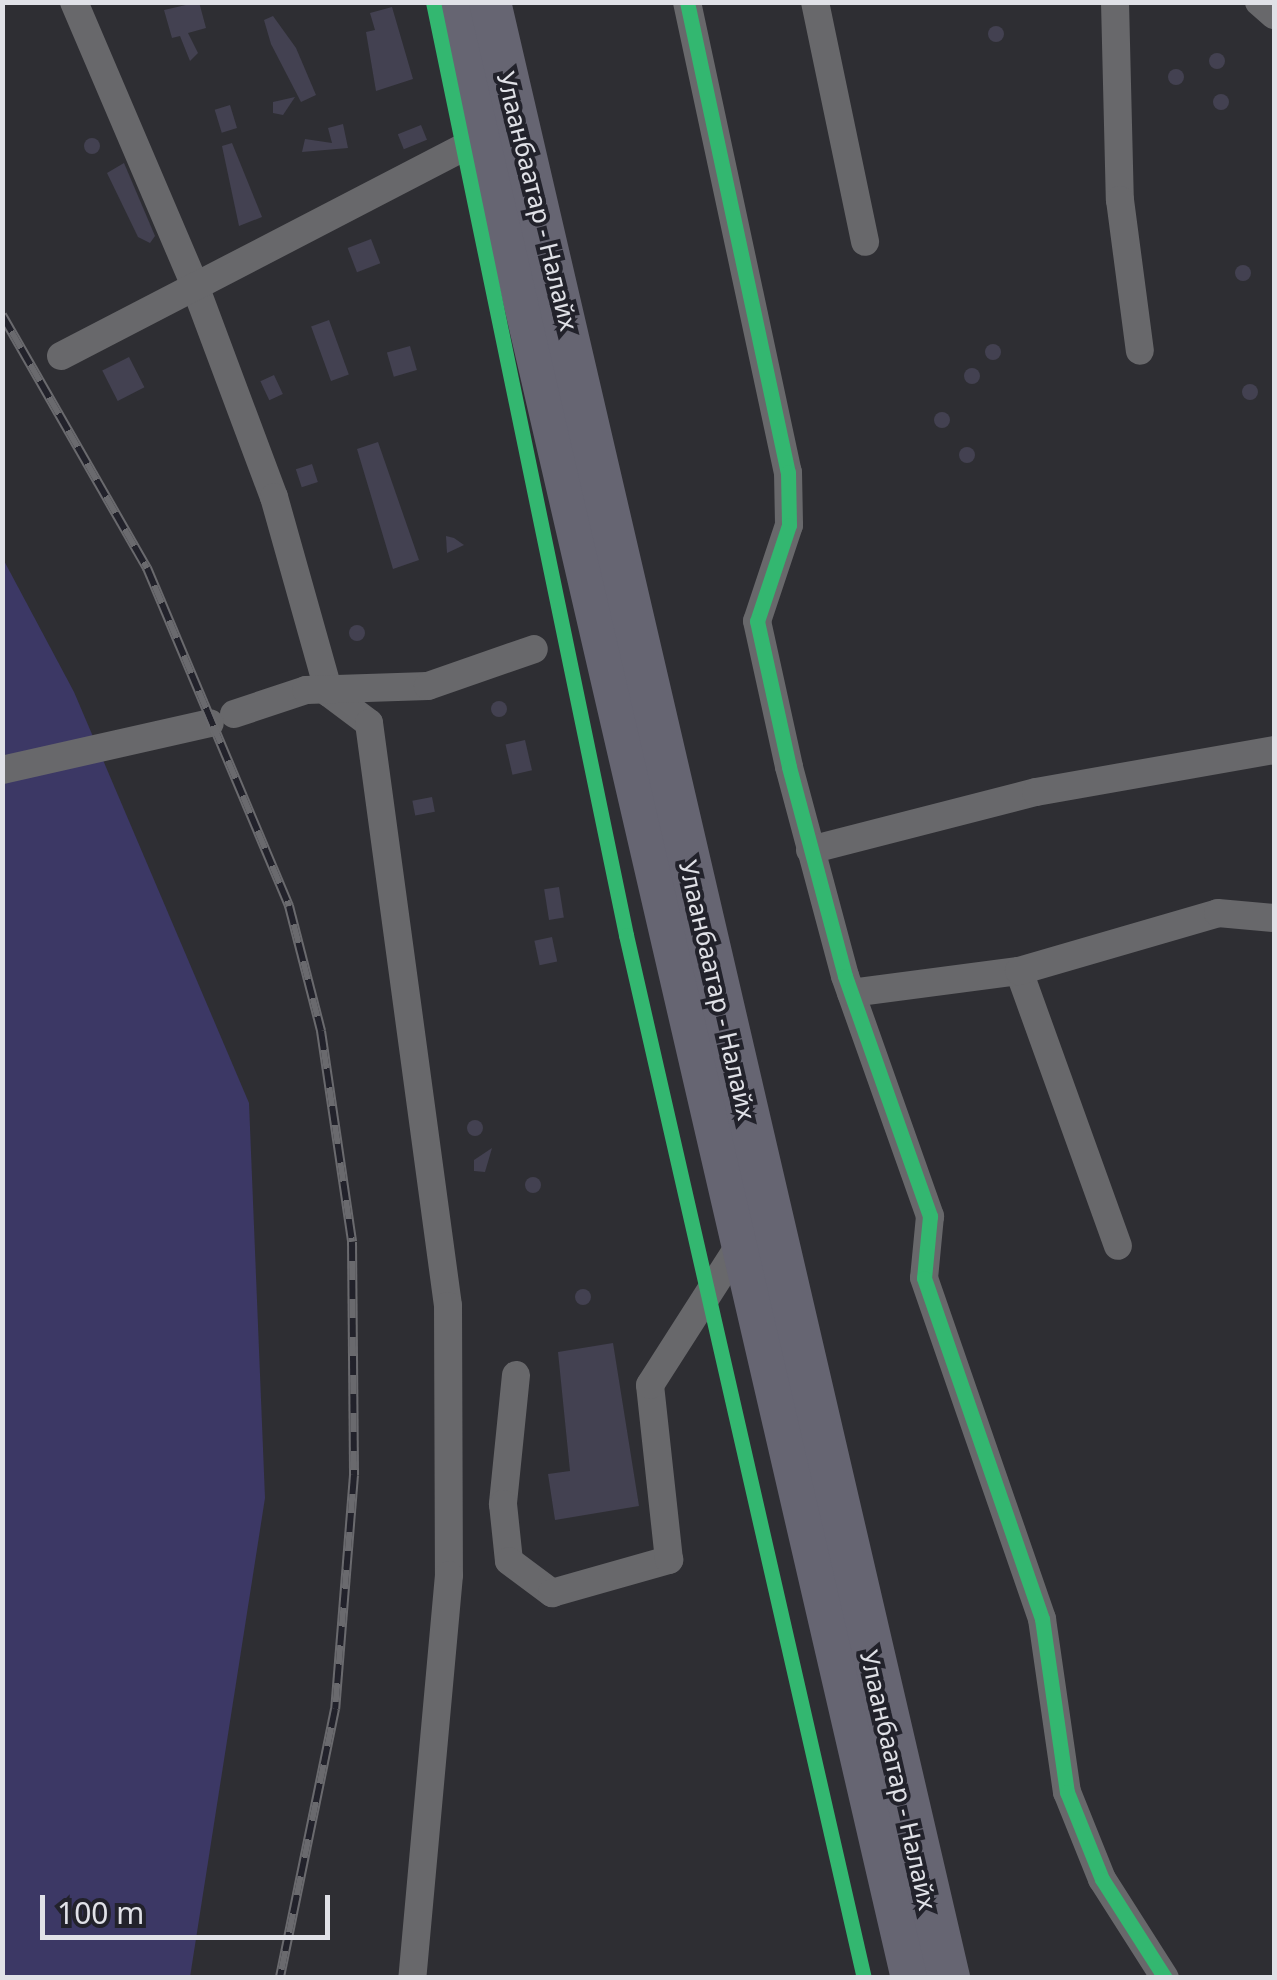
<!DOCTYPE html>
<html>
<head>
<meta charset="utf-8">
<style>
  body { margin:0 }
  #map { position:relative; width:1277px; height:1980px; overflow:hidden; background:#2e2e33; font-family:"Noto Sans",sans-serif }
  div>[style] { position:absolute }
  .green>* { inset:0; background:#3c3865 }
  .building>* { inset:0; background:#434151; transform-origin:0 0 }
  .round { border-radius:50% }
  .minor>* { height:28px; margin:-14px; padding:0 14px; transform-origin:14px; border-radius:14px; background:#68686b }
  .highway>* { height:42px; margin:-21px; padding:0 21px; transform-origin:21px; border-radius:21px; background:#666572 }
  .rail>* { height:10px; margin-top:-5px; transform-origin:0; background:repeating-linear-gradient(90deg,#22222b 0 19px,#6a6a6e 0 38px); box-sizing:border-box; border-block:2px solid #6a6a6e }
  .cycleway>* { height:15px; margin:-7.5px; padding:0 7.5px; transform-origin:7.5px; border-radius:7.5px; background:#33b770 }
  span { translate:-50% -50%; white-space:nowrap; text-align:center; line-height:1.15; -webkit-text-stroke:8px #22222b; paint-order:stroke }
  .street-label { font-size:25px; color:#e0e1e7 }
  .frame { position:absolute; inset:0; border:5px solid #e0e1e7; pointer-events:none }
  .scale { position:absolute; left:40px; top:1895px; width:290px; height:45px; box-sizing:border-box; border:5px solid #e0e1e7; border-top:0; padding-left:12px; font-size:30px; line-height:35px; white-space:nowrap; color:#e0e1e7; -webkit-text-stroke:8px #22222b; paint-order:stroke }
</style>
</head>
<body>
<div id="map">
  <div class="green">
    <i style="clip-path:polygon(2px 557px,74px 692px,249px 1103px,265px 1498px,190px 1977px,3px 1977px)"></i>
  </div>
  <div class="building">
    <i style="clip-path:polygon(199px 2px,206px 28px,188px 33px,198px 53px,190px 61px,180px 36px,172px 38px,164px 10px)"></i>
    <i style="clip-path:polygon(392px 7px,413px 79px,376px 91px,366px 32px,375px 30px,370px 13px)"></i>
    <i style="clip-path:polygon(273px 16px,296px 48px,316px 95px,301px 102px,271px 44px,264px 20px)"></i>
    <i class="round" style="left:988px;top:26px;width:16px;height:16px"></i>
    <i class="round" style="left:1209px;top:53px;width:16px;height:16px"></i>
    <i class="round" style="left:1168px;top:69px;width:16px;height:16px"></i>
    <i class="round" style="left:1213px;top:94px;width:16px;height:16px"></i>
    <i style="clip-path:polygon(295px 97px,283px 115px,273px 113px,273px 102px)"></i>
    <i style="left:230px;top:105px;width:24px;height:16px;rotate:73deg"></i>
    <i style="clip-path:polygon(343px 124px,348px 148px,302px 152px,305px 139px,332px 143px,328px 128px)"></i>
    <i style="left:421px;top:125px;width:16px;height:25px;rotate:68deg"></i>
    <i class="round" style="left:84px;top:138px;width:16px;height:16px"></i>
    <i style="clip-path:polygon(232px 143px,262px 217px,239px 226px,222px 146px)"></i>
    <i style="clip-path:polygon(124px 163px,155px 236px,150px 243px,138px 237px,107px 173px)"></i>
    <i style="left:371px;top:239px;width:26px;height:25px;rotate:69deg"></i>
    <i class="round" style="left:1235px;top:265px;width:16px;height:16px"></i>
    <i style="left:329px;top:320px;width:58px;height:19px;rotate:70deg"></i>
    <i class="round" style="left:985px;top:344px;width:16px;height:16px"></i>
    <i style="left:410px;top:346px;width:25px;height:24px;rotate:74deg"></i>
    <i style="left:129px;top:357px;width:34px;height:30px;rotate:63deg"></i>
    <i class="round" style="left:964px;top:368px;width:16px;height:16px"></i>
    <i style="left:274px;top:375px;width:21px;height:15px;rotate:65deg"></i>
    <i class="round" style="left:1242px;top:384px;width:16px;height:16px"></i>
    <i class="round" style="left:934px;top:412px;width:16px;height:16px"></i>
    <i style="clip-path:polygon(378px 442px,419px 560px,393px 569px,357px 449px)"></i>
    <i class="round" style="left:959px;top:447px;width:16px;height:16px"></i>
    <i style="left:312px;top:464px;width:19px;height:17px;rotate:72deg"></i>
    <i style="clip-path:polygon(446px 536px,454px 538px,464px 545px,447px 553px)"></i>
    <i class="round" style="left:349px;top:625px;width:16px;height:16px"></i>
    <i class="round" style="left:491px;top:701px;width:16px;height:16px"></i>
    <i style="left:525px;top:740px;width:31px;height:20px;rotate:77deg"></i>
    <i style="left:432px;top:797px;width:15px;height:20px;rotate:79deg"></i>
    <i style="left:559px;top:887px;width:31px;height:15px;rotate:81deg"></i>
    <i style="left:552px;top:937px;width:25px;height:18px;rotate:78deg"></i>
    <i class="round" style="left:467px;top:1120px;width:16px;height:16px"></i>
    <i style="clip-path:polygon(492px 1148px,485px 1172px,474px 1171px,474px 1160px)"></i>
    <i class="round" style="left:525px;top:1177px;width:16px;height:16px"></i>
    <i class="round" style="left:575px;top:1289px;width:16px;height:16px"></i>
    <i style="clip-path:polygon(613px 1343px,639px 1506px,555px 1520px,548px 1474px,570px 1471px,558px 1352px)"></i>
  </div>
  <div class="minor">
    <i style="left:74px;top:2px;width:309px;rotate:66.9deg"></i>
    <i style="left:195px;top:286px;width:225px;rotate:69.5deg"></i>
    <i style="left:274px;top:497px;width:204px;rotate:74.3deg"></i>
    <i style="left:329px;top:693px;width:50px;rotate:36.9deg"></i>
    <i style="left:369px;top:723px;width:588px;rotate:82.28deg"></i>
    <i style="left:448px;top:1306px;width:269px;rotate:89.8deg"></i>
    <i style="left:449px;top:1575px;width:405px;rotate:95.2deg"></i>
    <i style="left:687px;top:2px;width:481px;rotate:77.9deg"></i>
    <i style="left:788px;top:472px;width:53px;rotate:88.9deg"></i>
    <i style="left:789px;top:525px;width:101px;rotate:108.4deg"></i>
    <i style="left:757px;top:621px;width:149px;rotate:77.6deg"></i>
    <i style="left:789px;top:767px;width:216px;rotate:75deg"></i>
    <i style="left:845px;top:976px;width:255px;rotate:70.5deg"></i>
    <i style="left:930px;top:1216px;width:62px;rotate:95.5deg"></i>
    <i style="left:924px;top:1278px;width:361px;rotate:70.9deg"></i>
    <i style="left:1042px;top:1619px;width:175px;rotate:81.8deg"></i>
    <i style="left:1067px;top:1792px;width:94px;rotate:68.1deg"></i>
    <i style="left:1102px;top:1879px;width:117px;rotate:57.5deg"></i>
    <i style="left:815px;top:2px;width:245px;rotate:78.2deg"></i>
    <i style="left:1115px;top:2px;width:198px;rotate:88.6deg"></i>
    <i style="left:1120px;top:200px;width:152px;rotate:82.5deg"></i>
    <i style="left:1259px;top:2px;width:20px;rotate:41deg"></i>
    <i style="left:61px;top:356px;width:476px;rotate:-27.4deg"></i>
    <i style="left:234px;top:714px;width:76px;rotate:-18.4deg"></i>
    <i style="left:306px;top:690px;width:122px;rotate:-1.9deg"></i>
    <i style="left:428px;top:686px;width:112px;rotate:-19.2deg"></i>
    <i style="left:2px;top:770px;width:213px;rotate:-12.7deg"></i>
    <i style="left:810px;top:850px;width:233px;rotate:-14.4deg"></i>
    <i style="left:1036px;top:792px;width:242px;rotate:-10deg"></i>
    <i style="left:1019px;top:971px;width:292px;rotate:70.2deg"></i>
    <i style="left:851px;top:993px;width:169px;rotate:-7.5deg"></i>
    <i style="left:1019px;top:971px;width:207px;rotate:-16.2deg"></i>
    <i style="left:1218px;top:913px;width:56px;rotate:5.1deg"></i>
    <i style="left:516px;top:1375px;width:130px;rotate:95.8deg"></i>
    <i style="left:503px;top:1504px;width:57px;rotate:84deg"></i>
    <i style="left:509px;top:1561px;width:54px;rotate:36.7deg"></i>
    <i style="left:552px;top:1593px;width:122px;rotate:-15.8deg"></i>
    <i style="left:669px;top:1560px;width:176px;rotate:-96.2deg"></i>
    <i style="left:650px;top:1385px;width:171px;rotate:-57.4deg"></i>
  </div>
  <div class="highway">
    <i style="left:455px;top:2px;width:2028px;rotate:76.98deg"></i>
    <i style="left:490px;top:2px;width:2029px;rotate:76.92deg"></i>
  </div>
  <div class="rail">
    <i style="left:2px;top:315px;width:292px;rotate:60.2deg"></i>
    <i style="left:147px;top:568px;width:367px;rotate:67.2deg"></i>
    <i style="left:289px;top:906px;width:129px;rotate:75.6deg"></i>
    <i style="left:321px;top:1031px;width:213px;rotate:81.6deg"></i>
    <i style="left:352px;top:1242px;width:233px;rotate:89.5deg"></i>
    <i style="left:354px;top:1475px;width:235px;rotate:94.6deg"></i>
    <i style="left:335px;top:1709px;width:275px;rotate:101.6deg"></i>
  </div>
  <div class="cycleway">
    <i style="left:433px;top:2px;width:953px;rotate:78.31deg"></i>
    <i style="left:626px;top:935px;width:1070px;rotate:77.15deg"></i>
    <i style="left:687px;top:2px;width:481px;rotate:77.9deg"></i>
    <i style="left:788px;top:472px;width:53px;rotate:88.9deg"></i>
    <i style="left:789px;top:525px;width:101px;rotate:108.4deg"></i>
    <i style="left:757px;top:621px;width:149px;rotate:77.6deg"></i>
    <i style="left:789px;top:767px;width:216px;rotate:75deg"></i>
    <i style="left:845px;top:976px;width:255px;rotate:70.5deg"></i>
    <i style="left:930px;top:1216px;width:62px;rotate:95.5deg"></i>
    <i style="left:924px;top:1278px;width:361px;rotate:70.9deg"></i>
    <i style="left:1042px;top:1619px;width:175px;rotate:81.8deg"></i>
    <i style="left:1067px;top:1792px;width:94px;rotate:68.1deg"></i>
    <i style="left:1102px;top:1879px;width:117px;rotate:57.5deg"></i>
  </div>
  <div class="street-label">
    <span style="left:538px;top:201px;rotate:76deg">Улаанбаатар - Налайх</span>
    <span style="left:718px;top:990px;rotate:77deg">Улаанбаатар - Налайх</span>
    <span style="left:899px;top:1780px;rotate:77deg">Улаанбаатар - Налайх</span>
  </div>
  <div class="frame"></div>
  <div class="scale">100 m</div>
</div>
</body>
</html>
